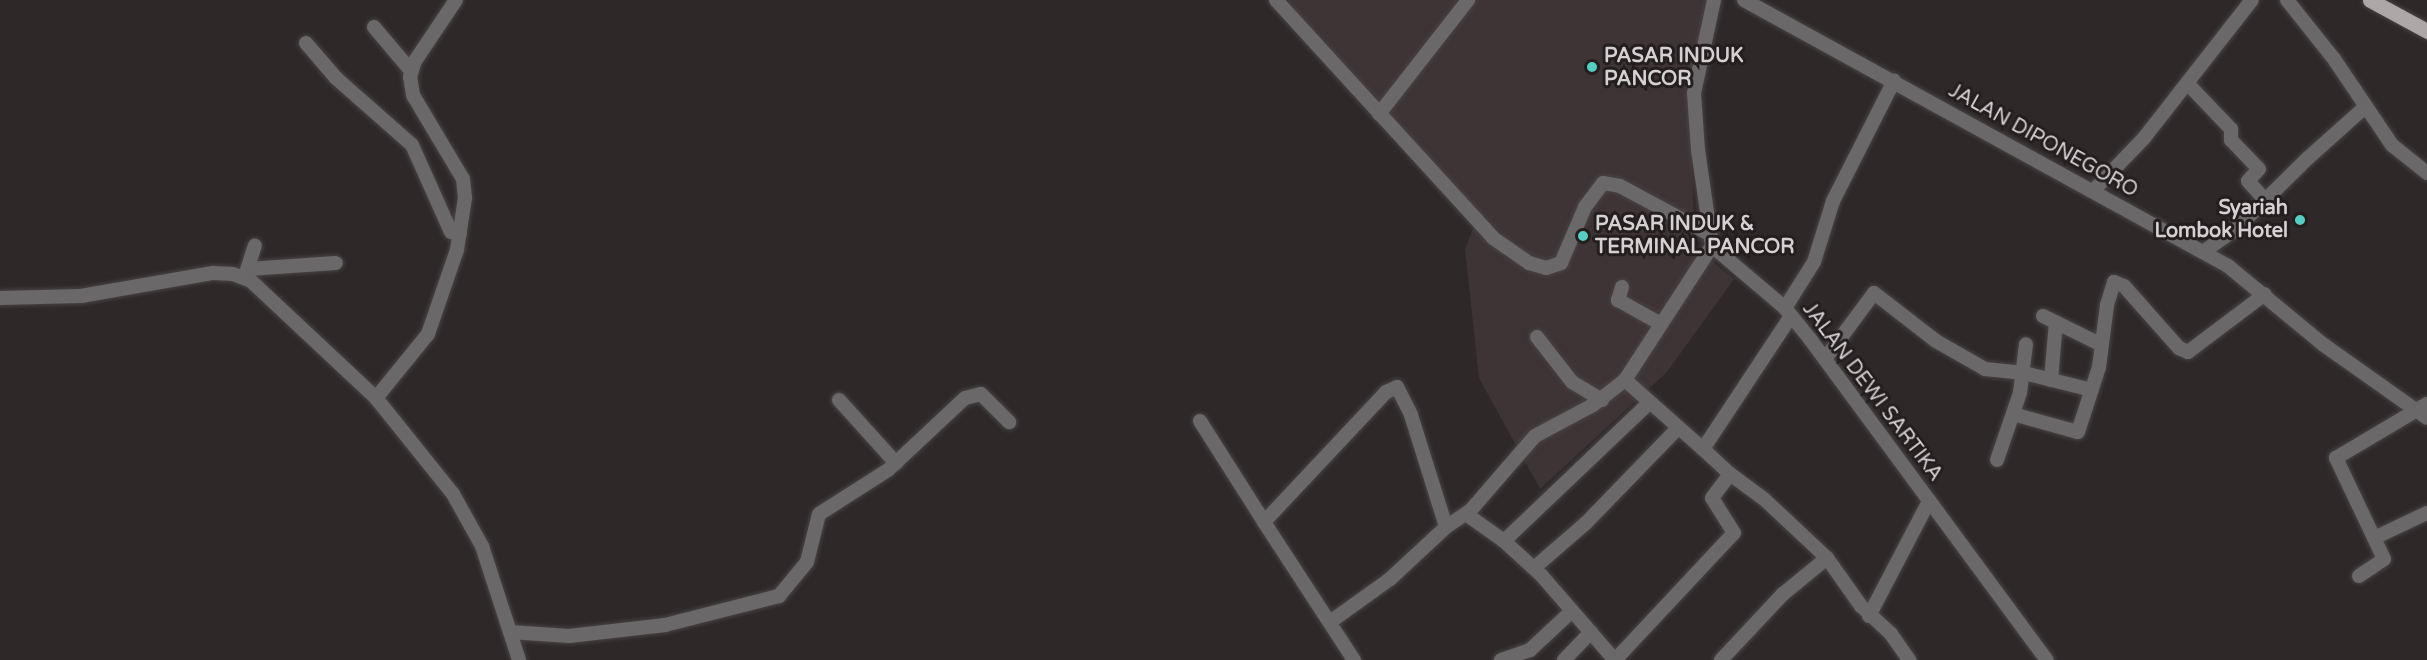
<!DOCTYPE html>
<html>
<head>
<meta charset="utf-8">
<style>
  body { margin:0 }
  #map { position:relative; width:2427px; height:660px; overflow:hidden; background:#2e2829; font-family:"Varela Round",sans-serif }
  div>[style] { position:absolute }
  .built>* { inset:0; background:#3e3335 }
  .roads { filter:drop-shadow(0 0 2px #494344) drop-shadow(0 0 2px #494344) }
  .minor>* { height:14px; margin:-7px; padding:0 7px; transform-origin:7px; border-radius:7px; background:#6b6869 }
  .major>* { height:15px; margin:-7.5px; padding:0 7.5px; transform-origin:7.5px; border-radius:7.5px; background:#ada7a8 }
  .dots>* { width:16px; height:16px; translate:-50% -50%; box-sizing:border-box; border:3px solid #241e1f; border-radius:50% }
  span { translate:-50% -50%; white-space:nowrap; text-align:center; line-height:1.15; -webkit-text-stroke:6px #241e1f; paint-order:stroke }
  .poi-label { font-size:20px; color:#d5d1d2; font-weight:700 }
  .left { translate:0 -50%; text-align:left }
  .right { translate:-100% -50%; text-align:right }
  .street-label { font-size:20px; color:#d5d1d2 }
</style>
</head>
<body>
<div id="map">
  <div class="built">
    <i style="clip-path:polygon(1287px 0,1711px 0,1689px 89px,1695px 247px,1734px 279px,1667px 372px,1540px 489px,1479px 378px,1465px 249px,1475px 224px)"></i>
  </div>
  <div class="roads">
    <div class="minor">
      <i style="left:1276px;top:0;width:322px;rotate:47.6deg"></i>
      <i style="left:1493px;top:238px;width:44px;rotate:34.8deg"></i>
      <i style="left:1529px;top:263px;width:18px;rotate:16deg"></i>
      <i style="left:1546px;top:268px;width:16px;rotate:-18deg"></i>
      <i style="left:1561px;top:263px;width:61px;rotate:-66.8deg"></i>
      <i style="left:1585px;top:207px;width:30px;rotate:-53deg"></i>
      <i style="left:1603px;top:183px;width:17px;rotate:10deg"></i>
      <i style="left:1620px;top:186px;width:101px;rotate:28.3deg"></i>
      <i style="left:1714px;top:0;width:95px;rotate:102.1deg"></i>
      <i style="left:1694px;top:93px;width:57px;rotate:86deg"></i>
      <i style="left:1698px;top:150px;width:97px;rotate:81.7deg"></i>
      <i style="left:1712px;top:246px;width:96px;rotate:40.3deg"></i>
      <i style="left:1785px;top:308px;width:40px;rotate:51deg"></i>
      <i style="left:1810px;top:339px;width:399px;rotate:53.6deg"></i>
      <i style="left:1744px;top:0;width:552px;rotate:28.79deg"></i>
      <i style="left:2228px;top:266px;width:124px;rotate:39.5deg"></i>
      <i style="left:2324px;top:345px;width:126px;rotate:35.3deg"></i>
      <i style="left:2287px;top:0;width:75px;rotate:51.5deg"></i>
      <i style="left:2334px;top:59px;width:104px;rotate:56deg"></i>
      <i style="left:2392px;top:145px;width:45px;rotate:38.7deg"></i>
      <i style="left:374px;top:27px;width:57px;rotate:49.9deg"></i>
      <i style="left:306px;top:43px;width:46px;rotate:49.4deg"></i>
      <i style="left:336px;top:78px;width:101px;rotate:41.4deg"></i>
      <i style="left:412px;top:145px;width:95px;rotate:65.9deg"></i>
      <i style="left:451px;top:232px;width:9px;rotate:13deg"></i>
      <i style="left:2187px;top:83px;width:64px;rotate:46.3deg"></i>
      <i style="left:2231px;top:129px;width:11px;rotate:90deg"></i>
      <i style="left:2231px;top:140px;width:40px;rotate:46deg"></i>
      <i style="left:2259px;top:169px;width:16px;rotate:133deg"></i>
      <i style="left:2248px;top:181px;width:25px;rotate:48deg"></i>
      <i style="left:1379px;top:114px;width:145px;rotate:-52deg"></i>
      <i style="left:2094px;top:190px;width:72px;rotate:-46.1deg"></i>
      <i style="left:2144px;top:138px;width:175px;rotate:-52deg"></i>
      <i style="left:2203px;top:252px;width:40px;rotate:-34.9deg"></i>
      <i style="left:2236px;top:229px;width:101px;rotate:-44.6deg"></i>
      <i style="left:2308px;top:158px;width:76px;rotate:-41.8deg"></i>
      <i style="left:248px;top:269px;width:88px;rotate:-3.9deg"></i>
      <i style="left:245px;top:276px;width:32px;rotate:-72deg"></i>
      <i style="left:1622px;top:287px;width:14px;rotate:107deg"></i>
      <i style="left:1618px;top:300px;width:49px;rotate:29.2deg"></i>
      <i style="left:0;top:298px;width:81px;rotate:-1.4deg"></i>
      <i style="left:81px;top:296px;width:134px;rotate:-9.9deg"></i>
      <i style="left:213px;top:273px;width:20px;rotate:3deg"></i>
      <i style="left:233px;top:274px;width:19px;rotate:21deg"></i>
      <i style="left:251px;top:281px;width:171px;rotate:43.1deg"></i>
      <i style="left:376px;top:398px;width:123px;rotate:51.3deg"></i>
      <i style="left:453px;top:494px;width:60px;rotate:60.9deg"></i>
      <i style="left:482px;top:546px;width:120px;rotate:72deg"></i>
      <i style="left:1785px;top:308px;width:54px;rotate:-57.8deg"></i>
      <i style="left:1814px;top:262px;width:64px;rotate:-72.7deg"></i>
      <i style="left:1833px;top:201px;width:135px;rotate:-63.1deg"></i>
      <i style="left:2043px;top:316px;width:64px;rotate:26.2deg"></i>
      <i style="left:1537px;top:337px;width:57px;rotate:52.1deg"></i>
      <i style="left:1572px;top:382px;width:35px;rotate:31deg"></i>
      <i style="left:1825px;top:359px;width:82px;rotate:-53.4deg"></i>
      <i style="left:1874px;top:293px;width:78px;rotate:37.7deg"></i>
      <i style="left:1936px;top:341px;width:56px;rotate:29.7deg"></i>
      <i style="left:1985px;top:369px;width:39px;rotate:6deg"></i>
      <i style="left:2024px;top:373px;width:70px;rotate:14deg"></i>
      <i style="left:2051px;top:380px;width:58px;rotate:-85.1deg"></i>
      <i style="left:376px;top:398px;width:82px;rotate:-50.9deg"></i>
      <i style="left:428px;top:334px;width:89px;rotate:-71deg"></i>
      <i style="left:457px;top:250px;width:53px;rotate:-81.3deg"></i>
      <i style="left:465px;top:198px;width:19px;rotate:-96deg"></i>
      <i style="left:463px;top:179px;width:98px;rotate:-120.8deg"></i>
      <i style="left:413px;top:95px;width:18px;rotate:-99deg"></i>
      <i style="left:410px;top:77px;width:17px;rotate:-73deg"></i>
      <i style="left:415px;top:61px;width:73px;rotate:-56.1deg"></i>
      <i style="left:839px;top:400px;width:85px;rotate:47.9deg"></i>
      <i style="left:2013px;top:414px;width:67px;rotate:15.5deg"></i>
      <i style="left:2078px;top:432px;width:68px;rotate:-72.1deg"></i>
      <i style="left:2099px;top:367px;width:63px;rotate:-82.6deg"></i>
      <i style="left:2107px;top:305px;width:24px;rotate:-73deg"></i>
      <i style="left:2114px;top:282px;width:11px;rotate:22deg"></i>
      <i style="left:2124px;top:286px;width:83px;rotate:48.4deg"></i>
      <i style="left:2179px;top:348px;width:10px;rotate:24deg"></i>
      <i style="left:2188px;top:352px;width:96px;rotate:-37deg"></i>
      <i style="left:1200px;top:421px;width:120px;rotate:57.6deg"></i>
      <i style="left:1264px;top:522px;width:178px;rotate:-46.8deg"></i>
      <i style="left:1386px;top:392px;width:12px;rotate:-24deg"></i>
      <i style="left:1397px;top:387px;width:31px;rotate:63deg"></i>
      <i style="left:1411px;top:415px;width:117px;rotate:72.6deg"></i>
      <i style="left:1703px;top:449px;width:104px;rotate:-138.5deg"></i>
      <i style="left:1625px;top:380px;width:160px;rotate:-57deg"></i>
      <i style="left:1997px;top:460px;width:71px;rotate:-71.1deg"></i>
      <i style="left:2020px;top:393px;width:49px;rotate:-83deg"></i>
      <i style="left:1730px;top:474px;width:42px;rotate:36.3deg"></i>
      <i style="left:1764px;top:499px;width:86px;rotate:43.1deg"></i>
      <i style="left:1466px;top:514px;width:47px;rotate:35.4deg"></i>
      <i style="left:1504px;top:541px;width:52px;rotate:42.6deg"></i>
      <i style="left:1542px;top:576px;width:108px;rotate:49.1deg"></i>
      <i style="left:1264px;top:522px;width:165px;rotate:56.9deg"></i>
      <i style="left:2374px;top:538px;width:59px;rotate:-25.3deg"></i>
      <i style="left:1504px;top:541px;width:200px;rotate:-43.6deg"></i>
      <i style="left:1534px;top:568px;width:69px;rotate:-40.9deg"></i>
      <i style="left:1586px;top:523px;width:132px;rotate:-45.9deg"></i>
      <i style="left:2359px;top:576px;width:30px;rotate:-34deg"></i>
      <i style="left:2384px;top:559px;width:112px;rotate:-115.4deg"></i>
      <i style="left:2336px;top:458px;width:106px;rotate:-30.7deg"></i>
      <i style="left:1869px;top:616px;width:130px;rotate:-62.4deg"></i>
      <i style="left:1330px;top:622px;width:74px;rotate:-35.6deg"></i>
      <i style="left:1390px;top:579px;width:76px;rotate:-42.9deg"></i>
      <i style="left:1446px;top:527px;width:29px;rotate:-34deg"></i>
      <i style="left:1470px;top:511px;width:99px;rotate:-49.1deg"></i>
      <i style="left:1535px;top:436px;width:66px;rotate:-28.1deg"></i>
      <i style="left:1593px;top:405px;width:41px;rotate:-38deg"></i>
      <i style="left:510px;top:632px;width:59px;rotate:3.9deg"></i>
      <i style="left:569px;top:636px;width:97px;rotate:-6.5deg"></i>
      <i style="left:665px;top:625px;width:118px;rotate:-14.3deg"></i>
      <i style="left:779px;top:596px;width:44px;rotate:-50.5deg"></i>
      <i style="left:807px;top:562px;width:49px;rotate:-76deg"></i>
      <i style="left:819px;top:514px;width:82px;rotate:-32.5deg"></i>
      <i style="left:888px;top:470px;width:105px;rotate:-43.1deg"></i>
      <i style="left:965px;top:398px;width:16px;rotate:-14deg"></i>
      <i style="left:981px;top:394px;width:40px;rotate:45deg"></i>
      <i style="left:1501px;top:660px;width:31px;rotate:-19deg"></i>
      <i style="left:1530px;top:650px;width:57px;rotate:-42.9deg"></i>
      <i style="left:1564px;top:660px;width:39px;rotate:-46deg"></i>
      <i style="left:1615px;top:660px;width:174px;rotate:-46.9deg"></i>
      <i style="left:1734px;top:533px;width:41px;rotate:-122.2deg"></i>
      <i style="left:1712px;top:498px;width:30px;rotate:-53deg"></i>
      <i style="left:1730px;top:474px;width:37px;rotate:-137deg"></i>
      <i style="left:1703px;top:449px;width:159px;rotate:-56.5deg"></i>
      <i style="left:1721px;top:660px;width:91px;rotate:-46.8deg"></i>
      <i style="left:1783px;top:594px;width:57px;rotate:-39.3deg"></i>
      <i style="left:1827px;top:558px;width:59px;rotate:54.7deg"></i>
      <i style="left:1861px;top:606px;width:41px;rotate:43deg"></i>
      <i style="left:1891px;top:634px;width:32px;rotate:55deg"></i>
    </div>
    <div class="major">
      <i style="left:2370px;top:0;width:65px;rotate:28.5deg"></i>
    </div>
  </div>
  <div class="dots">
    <i style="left:1592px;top:67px;background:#56cec3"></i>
    <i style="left:2300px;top:220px;background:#56cec3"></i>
    <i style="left:1583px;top:236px;background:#56cec3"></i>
  </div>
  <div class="poi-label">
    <span class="left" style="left:1604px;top:68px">PASAR INDUK<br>PANCOR</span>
    <span class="right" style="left:2288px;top:220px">Syariah<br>Lombok Hotel</span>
    <span class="left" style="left:1595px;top:236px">PASAR INDUK &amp;<br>TERMINAL PANCOR</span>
  </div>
  <div class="street-label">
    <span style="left:2043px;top:141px;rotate:29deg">JALAN DIPONEGORO</span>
    <span style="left:1872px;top:392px;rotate:53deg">JALAN DEWI SARTIKA</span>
  </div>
</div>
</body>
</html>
